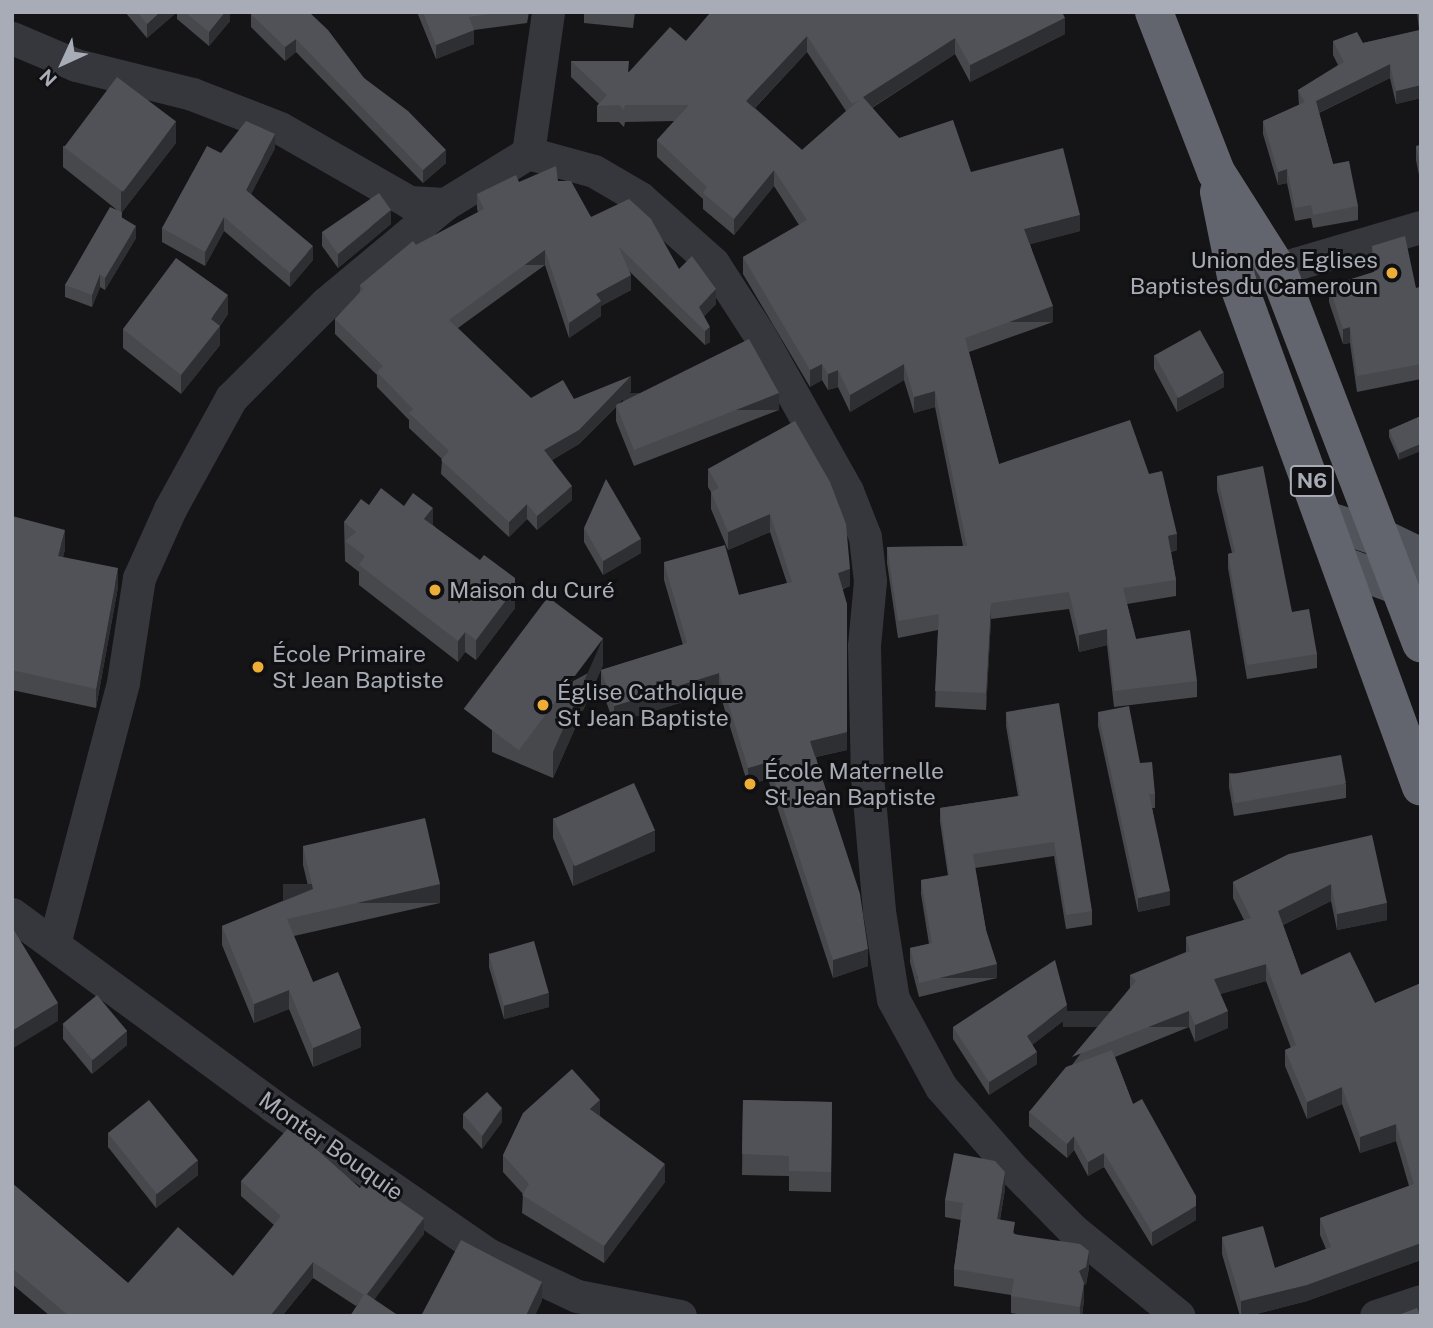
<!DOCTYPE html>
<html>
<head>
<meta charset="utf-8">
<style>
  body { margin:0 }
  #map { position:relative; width:1433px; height:1328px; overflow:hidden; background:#151517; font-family:"Public Sans",sans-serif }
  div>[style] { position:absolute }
  .street>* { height:33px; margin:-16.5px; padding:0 16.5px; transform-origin:16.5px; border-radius:16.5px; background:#36373c }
  .primary>* { height:38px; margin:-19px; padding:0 19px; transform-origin:19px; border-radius:19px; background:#52545b }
  .highway>* { height:38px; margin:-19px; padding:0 19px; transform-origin:19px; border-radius:19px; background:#62656d }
  .wall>* { inset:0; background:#46484c }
  .shaded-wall>* { inset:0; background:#2e2f32; transform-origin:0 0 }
  .building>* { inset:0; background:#515258; transform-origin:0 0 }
  .dots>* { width:19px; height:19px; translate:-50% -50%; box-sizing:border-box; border:4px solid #101012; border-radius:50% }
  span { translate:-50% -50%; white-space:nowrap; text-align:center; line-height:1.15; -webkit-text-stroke:6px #101012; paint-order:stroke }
  .shield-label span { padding:2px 5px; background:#101012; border:2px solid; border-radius:5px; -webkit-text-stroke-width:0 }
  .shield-label { font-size:21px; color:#a7acb7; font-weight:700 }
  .poi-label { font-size:23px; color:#a7acb7 }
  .right { translate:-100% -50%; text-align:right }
  .left { translate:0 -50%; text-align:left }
  .street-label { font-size:23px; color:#a7acb7 }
  .frame { position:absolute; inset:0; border:14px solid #a7acb7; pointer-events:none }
  .north { position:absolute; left:28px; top:28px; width:70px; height:70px; -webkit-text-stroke:5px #101012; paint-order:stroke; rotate:225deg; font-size:19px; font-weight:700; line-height:28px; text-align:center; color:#a7acb7 }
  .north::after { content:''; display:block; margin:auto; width:24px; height:32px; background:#a7acb7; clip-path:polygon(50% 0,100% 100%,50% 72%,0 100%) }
</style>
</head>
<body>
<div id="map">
  <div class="street">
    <i style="left:12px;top:38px;width:69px;rotate:22.9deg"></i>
    <i style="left:76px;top:65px;width:120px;rotate:14deg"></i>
    <i style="left:192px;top:94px;width:94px;rotate:21.1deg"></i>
    <i style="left:280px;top:128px;width:149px;rotate:29.8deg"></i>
    <i style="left:409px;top:202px;width:36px;rotate:3deg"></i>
    <i style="left:445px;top:204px;width:97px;rotate:-31.6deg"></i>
    <i style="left:528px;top:153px;width:68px;rotate:15.3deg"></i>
    <i style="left:594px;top:171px;width:53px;rotate:30.4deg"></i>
    <i style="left:640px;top:198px;width:98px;rotate:41.7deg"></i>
    <i style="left:713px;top:263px;width:85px;rotate:57.1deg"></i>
    <i style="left:759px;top:334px;width:180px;rotate:60.7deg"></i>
    <i style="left:847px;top:491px;width:49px;rotate:68.6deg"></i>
    <i style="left:865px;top:537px;width:44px;rotate:83.5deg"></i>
    <i style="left:870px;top:581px;width:65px;rotate:95.3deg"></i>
    <i style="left:864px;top:646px;width:130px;rotate:88.7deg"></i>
    <i style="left:867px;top:776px;width:136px;rotate:84.9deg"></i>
    <i style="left:879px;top:911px;width:89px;rotate:81deg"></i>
    <i style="left:893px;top:999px;width:100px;rotate:61.4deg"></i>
    <i style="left:941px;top:1087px;width:106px;rotate:48.8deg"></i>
    <i style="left:1011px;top:1167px;width:88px;rotate:45.5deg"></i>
    <i style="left:1073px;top:1230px;width:136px;rotate:39.1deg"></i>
    <i style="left:528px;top:153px;width:142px;rotate:-81.9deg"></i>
    <i style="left:1237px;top:281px;width:192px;rotate:-16.4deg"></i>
    <i style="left:12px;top:914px;width:324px;rotate:36.3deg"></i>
    <i style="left:273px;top:1106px;width:262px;rotate:34.6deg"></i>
    <i style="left:489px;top:1255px;width:97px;rotate:25deg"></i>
    <i style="left:577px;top:1296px;width:105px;rotate:11deg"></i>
    <i style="left:54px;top:944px;width:271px;rotate:-75.2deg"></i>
    <i style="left:123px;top:682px;width:105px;rotate:-81.3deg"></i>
    <i style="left:139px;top:578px;width:76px;rotate:-65.8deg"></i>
    <i style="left:170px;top:509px;width:127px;rotate:-61.2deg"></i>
    <i style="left:231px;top:398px;width:134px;rotate:-45deg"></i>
    <i style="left:326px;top:303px;width:155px;rotate:-39.8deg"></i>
    <i style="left:1376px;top:1316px;width:47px;rotate:-18.4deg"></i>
  </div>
  <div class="primary">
    <i style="left:1326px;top:520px;width:61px;rotate:18.1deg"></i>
    <i style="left:1384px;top:539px;width:41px;rotate:25.9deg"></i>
    <i style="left:1341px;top:565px;width:85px;rotate:19.9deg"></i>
  </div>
  <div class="highway">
    <i style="left:1154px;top:12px;width:172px;rotate:68.8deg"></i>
    <i style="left:1216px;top:172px;width:114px;rotate:57.6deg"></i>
    <i style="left:1277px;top:268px;width:402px;rotate:69deg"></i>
    <i style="left:1219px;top:192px;width:91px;rotate:78.6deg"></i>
    <i style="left:1237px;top:281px;width:538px;rotate:70.02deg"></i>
  </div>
  <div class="wall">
    <i style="clip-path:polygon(125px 12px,177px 12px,147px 38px)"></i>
    <i style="clip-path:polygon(177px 12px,230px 12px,230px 21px,209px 46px,177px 19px)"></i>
    <i style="clip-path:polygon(253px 12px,364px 78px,446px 163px,423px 183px,296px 52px,285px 61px,251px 27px,251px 14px)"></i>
    <i style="clip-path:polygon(417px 12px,529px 12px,527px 23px,474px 30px,474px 44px,436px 59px)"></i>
    <i style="clip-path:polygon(584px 12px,635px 12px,633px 28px,584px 23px)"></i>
    <i style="clip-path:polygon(evenodd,711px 12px,1065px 34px,970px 82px,955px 54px,872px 108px,899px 138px,971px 172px,1080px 231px,1030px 244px,1053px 322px,969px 352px,999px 464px,1177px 550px,1171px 552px,1176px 580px,1176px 596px,1127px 604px,1136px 639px,1197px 681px,1197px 697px,1114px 707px,1107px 645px,1079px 652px,1069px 609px,991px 619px,986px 710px,935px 707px,938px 630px,898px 638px,887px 563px,887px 547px,963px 546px,935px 407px,914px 413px,904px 380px,850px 412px,838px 387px,828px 390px,822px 380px,810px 387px,743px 274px,743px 257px,799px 225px,774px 186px,734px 235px,703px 209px,703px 199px,657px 157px,657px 140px,674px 121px,625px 122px,624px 127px,619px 122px,597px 122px,597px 106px,599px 104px,571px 77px,571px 61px,629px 72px,686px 41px,711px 12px,807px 52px,846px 111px,802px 150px,755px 108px,807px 52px)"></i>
    <i style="clip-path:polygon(1417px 12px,1421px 12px,1421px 98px,1396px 104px,1390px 78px,1319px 113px,1333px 164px,1358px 206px,1358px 220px,1313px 228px,1311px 218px,1295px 221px,1287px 183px,1278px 185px,1263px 134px,1263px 121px,1299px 105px,1298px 90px,1338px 65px,1333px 55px,1333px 41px,1363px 43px,1419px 30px)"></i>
    <i style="clip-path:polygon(176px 143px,122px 212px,122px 218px,136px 238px,105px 290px,100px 287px,92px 307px,65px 297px,65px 285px,117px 210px,63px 167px,63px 146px)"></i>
    <i style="clip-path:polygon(1421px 145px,1421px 185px,1416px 160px,1416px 146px)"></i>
    <i style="clip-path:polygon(275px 148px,251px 194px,313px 260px,290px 287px,224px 231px,205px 266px,162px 242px,162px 228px)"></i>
    <i style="clip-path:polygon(558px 181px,591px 217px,679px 269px,716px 304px,704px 316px,710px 342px,705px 345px,629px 271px,631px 290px,601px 306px,601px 316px,569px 338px,545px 265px,458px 328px,531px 398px,574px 399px,631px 391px,619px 403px,779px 410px,634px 466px,616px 421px,616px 407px,579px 444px,552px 460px,572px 500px,537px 530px,527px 519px,509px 537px,441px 474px,442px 459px,409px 428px,409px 420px,377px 387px,377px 375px,335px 334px,335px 319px,360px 292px,360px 285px,416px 245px,478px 212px,477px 209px,477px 194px,519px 182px)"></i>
    <i style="clip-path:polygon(391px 224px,338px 268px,322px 246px,322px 232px)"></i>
    <i style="clip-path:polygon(1372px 246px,1416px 288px,1421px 287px,1421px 379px,1357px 392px,1350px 343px,1343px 344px,1329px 302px,1329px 286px,1374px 272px,1372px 261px)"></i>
    <i style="clip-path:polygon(228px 314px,220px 326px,220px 345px,181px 394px,123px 348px,123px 329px)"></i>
    <i style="clip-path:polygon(1154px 355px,1224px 387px,1177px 412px,1154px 369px)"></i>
    <i style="clip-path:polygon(1421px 416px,1399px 460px,1389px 437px,1389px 430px)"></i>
    <i style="clip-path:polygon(795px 421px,850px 586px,843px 589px,847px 750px,816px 757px,868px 966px,833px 978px,768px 779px,748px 785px,719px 691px,614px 723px,601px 688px,601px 670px,683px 645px,664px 580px,664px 562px,739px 595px,787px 583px,770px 532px,728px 550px,711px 509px,711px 492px,708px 487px,708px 469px)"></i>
    <i style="clip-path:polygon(1217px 476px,1292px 612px,1317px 654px,1317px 668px,1247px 679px,1228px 568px,1228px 554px,1232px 553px,1217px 490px)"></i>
    <i style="clip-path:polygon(369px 505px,404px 506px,433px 525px,515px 608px,476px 660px,465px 652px,458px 662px,359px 585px,359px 572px,345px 561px,344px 522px)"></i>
    <i style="clip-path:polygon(12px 516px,65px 549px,63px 557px,118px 587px,96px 708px,12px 690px)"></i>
    <i style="clip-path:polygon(584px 528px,641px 553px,603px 575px,584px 542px)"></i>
    <i style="clip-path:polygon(603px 665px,553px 778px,492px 752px,492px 725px)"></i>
    <i style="clip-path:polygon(1006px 712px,1092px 911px,1092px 925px,1066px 929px,1054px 856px,975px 868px,986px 930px,997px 978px,919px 997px,910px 962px,910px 948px,929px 944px,921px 894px,921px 880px,948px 876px,940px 822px,940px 808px,1018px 796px,1006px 726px)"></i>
    <i style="clip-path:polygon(1098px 712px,1140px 763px,1155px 794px,1155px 808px,1152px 808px,1170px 905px,1138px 912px,1098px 726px)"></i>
    <i style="clip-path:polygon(1229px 773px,1346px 784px,1346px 798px,1234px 816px,1229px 787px)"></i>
    <i style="clip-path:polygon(553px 818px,655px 851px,573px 886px,553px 838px)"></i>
    <i style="clip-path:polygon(303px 846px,440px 903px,294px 936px,313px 982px,361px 1047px,313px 1067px,289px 1009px,254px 1023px,222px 945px,222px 926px,309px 890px,303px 865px)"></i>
    <i style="clip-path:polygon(1289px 854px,1387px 920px,1337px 930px,1331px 901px,1283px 925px,1301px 975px,1375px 1003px,1421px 983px,1421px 1260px,1307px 1301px,1248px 1316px,1240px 1316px,1222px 1254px,1222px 1237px,1275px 1268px,1326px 1249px,1320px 1235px,1320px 1218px,1409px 1186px,1396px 1141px,1360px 1153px,1342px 1104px,1307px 1119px,1285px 1066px,1285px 1050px,1291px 1048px,1266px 981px,1220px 994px,1228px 1028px,1195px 1042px,1189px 1027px,1115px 1057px,1133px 1104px,1196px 1220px,1152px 1246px,1104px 1167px,1088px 1176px,1074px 1150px,1067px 1158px,1029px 1126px,1029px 1112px,1072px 1065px,1130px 988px,1130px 975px,1186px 952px,1186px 937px,1244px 920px,1233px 898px,1233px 882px)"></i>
    <i style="clip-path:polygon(489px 953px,549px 1007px,504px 1019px,489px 967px)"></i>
    <i style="clip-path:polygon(1067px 1018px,1032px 1045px,1037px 1064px,989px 1095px,953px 1039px,953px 1027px)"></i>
    <i style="clip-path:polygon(63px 1025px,127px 1045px,92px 1074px,63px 1039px)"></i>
    <i style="clip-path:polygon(743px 1100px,832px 1102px,831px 1192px,789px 1191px,789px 1176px,742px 1175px)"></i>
    <i style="clip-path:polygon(463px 1114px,502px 1122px,482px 1149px,463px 1128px)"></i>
    <i style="clip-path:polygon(600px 1116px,665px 1182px,604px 1263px,522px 1213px,523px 1194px,503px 1172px,503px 1155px)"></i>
    <i style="clip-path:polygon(108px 1133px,198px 1175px,156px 1208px,108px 1147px)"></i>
    <i style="clip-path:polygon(241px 1181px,360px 1188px,424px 1234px,356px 1306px,313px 1278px,282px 1316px,50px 1316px,12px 1284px,12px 1183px,128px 1283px,233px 1276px,274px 1225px,241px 1196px)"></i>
    <i style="clip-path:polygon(1005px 1189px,1000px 1220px,1015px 1234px,1089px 1268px,1086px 1284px,1084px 1285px,1084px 1300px,1082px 1316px,1028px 1316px,1011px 1313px,1011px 1295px,954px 1286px,954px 1269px,961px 1220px,945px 1217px,945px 1200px)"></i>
  </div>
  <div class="shaded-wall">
    <i style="clip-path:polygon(160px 12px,177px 12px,147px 38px,147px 24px)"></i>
    <i style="clip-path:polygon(225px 12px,230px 12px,230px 21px,209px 46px,209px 32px)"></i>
    <i style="clip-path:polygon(1065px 18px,1065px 34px,970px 82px,970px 65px)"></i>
    <i style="clip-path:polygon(474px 30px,474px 44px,436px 59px,436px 45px)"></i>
    <i style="clip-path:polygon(807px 36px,807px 52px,746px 117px,746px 101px)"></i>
    <i style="clip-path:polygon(955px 38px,955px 54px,863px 113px,863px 97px)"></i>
    <i style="clip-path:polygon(296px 39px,296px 52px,285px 61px,285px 47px)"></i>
    <i style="clip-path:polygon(1390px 64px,1390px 78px,1316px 114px,1316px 101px)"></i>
    <i style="clip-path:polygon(1421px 85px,1421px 98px,1396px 104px,1396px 91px)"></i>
    <i style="clip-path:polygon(176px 122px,176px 143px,121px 213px,121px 192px)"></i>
    <i style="clip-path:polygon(275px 134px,275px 148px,246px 204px,246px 190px)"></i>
    <i style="clip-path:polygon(446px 150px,446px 163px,423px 183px,423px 170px)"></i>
    <i style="clip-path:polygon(1287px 169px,1287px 183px,1278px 185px,1278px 172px)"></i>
    <i style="clip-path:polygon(774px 170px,774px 186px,734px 235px,734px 219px)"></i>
    <i style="clip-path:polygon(391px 210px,391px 224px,338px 268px,338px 254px)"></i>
    <i style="clip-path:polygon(1080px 215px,1080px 231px,1024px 246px,1024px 229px)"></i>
    <i style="clip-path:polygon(224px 217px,224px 231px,205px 266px,205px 252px)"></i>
    <i style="clip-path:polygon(136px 226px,136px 238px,105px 290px,105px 278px)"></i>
    <i style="clip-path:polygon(313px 246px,313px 260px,290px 287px,290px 273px)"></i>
    <i style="left:545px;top:250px;width:15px;height:119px;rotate:90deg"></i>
    <i style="clip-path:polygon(100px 274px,100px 287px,92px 307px,92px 295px)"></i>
    <i style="clip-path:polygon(631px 275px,631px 290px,601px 306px,601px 316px,569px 338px,569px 323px,596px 294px)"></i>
    <i style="clip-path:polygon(716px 289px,716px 304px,699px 322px,699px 307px)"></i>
    <i style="clip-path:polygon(228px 295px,228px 314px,219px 327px,220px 326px,220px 345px,181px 394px,181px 375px,211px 319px)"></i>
    <i style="left:1053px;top:306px;width:16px;height:94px;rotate:90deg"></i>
    <i style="clip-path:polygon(710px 327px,710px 342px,705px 345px,705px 331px)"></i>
    <i style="clip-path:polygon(1350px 327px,1350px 343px,1343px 344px,1343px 329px)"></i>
    <i style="clip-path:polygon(822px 364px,822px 380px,810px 387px,810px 370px)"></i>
    <i style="clip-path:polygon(904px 364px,904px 380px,850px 412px,850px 395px)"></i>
    <i style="clip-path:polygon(838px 370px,838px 387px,828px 390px,828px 374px)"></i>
    <i style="clip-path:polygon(1224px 373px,1224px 387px,1177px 412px,1177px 398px)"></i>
    <i style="clip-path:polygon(631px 376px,631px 391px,579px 444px,544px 465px,544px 450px)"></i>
    <i style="clip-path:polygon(935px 391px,935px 407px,914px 413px,914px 397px)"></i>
    <i style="left:779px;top:393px;width:17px;height:156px;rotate:90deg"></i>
    <i style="clip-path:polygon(1421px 444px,1421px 451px,1399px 460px,1399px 453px)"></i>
    <i style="clip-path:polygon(572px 486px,572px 500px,537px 530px,537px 516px)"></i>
    <i style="clip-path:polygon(527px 504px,527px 519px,509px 537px,509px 522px)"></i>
    <i style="clip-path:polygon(433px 508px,433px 528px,424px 519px)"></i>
    <i style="clip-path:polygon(770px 514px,770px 532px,728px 550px,728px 532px)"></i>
    <i style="clip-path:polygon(65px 530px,65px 549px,58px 576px,58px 556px)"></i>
    <i style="clip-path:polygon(1177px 534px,1177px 550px,1168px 552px,1168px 536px)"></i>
    <i style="clip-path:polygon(641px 539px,641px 553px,603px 575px,603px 561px)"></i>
    <i style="clip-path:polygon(118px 568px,118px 587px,96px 708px,96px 689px)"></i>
    <i style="clip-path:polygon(850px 569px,850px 586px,838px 590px,838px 573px)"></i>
    <i style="clip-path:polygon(515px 588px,515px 608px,476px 660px,476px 640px)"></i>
    <i style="clip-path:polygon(991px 603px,991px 619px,986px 710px,986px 693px)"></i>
    <i style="clip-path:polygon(1107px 629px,1107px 645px,1079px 652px,1079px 635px)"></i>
    <i style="clip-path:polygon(465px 632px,465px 652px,458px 662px,458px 641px)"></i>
    <i style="clip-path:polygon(603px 638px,603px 665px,553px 778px,553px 752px)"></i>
    <i style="clip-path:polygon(719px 673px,719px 691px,614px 723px,614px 706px)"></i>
    <i style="clip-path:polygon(847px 732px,847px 750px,810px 758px,810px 741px)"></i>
    <i style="clip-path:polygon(768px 762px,768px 779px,748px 785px,748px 768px)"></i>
    <i style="clip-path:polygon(655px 831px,655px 851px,573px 886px,573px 865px)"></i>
    <i style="left:440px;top:884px;width:19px;height:157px;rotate:90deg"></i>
    <i style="clip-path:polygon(1331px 884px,1331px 901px,1278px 927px,1278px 911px)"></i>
    <i style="clip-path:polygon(1170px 891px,1170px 905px,1138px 912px,1138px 898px)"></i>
    <i style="clip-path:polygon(1387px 903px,1387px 920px,1337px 930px,1337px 914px)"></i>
    <i style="clip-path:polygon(868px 949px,868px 966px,833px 978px,833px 960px)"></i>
    <i style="left:997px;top:964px;width:14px;height:80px;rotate:90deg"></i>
    <i style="clip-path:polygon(1266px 964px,1266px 981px,1214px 996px,1214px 979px)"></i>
    <i style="clip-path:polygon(289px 990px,289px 1009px,254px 1023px,254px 1004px)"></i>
    <i style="clip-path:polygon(549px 993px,549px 1007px,504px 1019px,504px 1005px)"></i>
    <i style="clip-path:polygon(58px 1003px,58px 1021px,12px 1049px,12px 1031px)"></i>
    <i style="clip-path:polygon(1067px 1005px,1067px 1018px,1027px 1049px,1027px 1036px)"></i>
    <i style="left:1189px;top:1011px;width:16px;height:126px;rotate:90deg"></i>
    <i style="clip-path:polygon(1228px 1011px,1228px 1028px,1195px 1042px,1195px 1025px)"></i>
    <i style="clip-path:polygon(361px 1028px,361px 1047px,313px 1067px,313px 1048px)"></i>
    <i style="clip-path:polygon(127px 1031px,127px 1045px,92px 1074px,92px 1060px)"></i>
    <i style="clip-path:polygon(1037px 1052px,1037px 1064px,989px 1095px,989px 1082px)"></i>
    <i style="clip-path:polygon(1342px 1087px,1342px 1104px,1307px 1119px,1307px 1102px)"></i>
    <i style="clip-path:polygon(600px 1100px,600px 1117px,590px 1109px)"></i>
    <i style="clip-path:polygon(502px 1108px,502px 1122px,482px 1149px,482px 1136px)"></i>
    <i style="clip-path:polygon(1396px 1124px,1396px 1141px,1360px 1153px,1360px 1137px)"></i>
    <i style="clip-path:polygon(1074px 1136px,1074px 1150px,1067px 1158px,1067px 1144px)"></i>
    <i style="clip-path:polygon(1104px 1153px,1104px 1167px,1088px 1176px,1088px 1162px)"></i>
    <i style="clip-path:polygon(198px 1161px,198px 1175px,156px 1208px,156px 1194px)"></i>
    <i style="clip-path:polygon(665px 1164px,665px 1182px,604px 1263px,604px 1246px)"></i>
    <i style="clip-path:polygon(1005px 1172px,1005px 1189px,997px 1236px,997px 1219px)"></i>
    <i style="clip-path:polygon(1196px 1206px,1196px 1220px,1152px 1246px,1152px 1232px)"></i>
    <i style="clip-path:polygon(424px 1218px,424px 1234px,365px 1312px,365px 1297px)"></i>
    <i style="clip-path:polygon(1421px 1243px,1421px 1260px,1307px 1301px,1248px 1316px,1241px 1316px,1241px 1301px)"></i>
    <i style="clip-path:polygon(1089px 1251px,1089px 1268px,1086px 1284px,1084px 1285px,1084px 1300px,1082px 1316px,1080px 1316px,1079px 1271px)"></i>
    <i style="clip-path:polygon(313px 1262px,313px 1278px,282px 1316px,270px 1316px)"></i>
    <i style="clip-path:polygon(542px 1282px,542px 1301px,535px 1316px,526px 1316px)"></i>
  </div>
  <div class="building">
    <i style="clip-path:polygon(137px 12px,160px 12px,147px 24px)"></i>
    <i style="clip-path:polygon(185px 12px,225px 12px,209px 32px)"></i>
    <i style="clip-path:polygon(253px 12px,309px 12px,328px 30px,364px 78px,408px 111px,446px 150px,423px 170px,296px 39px,285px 47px,251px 14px)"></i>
    <i style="clip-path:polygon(423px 12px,503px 12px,469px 17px,474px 30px,436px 45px)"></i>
    <i style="clip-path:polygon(613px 12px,633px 12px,633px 14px)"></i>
    <i style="clip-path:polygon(evenodd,711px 12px,1062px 12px,1065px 18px,970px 65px,955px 38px,863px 97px,899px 138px,953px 120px,971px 172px,1063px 148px,1080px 215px,1024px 229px,1053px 306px,965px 338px,999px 464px,1130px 420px,1149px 474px,1162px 471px,1177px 534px,1168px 536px,1176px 580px,1123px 588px,1136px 639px,1190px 630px,1197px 681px,1114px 691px,1107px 629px,1079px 635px,1069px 592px,991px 603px,986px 693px,935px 691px,939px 614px,898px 621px,887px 547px,967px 546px,935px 391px,914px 397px,904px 364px,850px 395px,838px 370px,828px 374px,822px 364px,810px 370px,743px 257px,807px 220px,774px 170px,734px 219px,703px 193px,707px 187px,657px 140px,689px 105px,625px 105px,624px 110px,619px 105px,597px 106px,607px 95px,571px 61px,629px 61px,628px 73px,670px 27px,686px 41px,711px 12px,807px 36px,852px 104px,859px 100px,802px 150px,746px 101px,807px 36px)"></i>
    <i style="clip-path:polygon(1421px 30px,1421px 85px,1396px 91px,1390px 64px,1316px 101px,1333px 164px,1349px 161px,1358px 206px,1313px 215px,1311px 205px,1295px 208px,1287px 169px,1278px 172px,1263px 121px,1305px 102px,1298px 90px,1344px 62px,1333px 41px,1357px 32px,1363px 43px)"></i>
    <i style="left:117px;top:77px;width:74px;height:88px;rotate:37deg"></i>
    <i style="clip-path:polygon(246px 121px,275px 134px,246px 190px,313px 246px,290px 273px,224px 217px,205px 252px,162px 228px,207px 146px,221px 153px)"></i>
    <i style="clip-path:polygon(1421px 145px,1421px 171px,1416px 146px)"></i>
    <i style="clip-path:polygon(556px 166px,558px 181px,571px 181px,591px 217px,629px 199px,651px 219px,679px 269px,692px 256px,716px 289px,699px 307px,710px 327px,705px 331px,619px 247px,631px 275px,596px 294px,601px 301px,569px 323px,545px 250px,449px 320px,531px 398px,563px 380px,574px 399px,631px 376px,579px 430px,544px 450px,572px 486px,537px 516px,527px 504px,509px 522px,441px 460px,449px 451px,409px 413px,413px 409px,377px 372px,383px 366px,335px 319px,363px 289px,360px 285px,413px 241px,416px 245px,484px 209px,477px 194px,516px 175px,519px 182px)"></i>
    <i style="clip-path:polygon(379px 193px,391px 210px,338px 254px,322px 232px)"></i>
    <i style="clip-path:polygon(110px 207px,122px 212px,121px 217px,136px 226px,105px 278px,100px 274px,92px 295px,65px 285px)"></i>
    <i style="clip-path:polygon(1405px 236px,1416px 288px,1421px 287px,1421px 364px,1357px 376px,1350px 327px,1343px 329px,1329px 286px,1377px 271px,1372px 246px)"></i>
    <i style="clip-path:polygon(176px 258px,228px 295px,211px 319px,220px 326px,181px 375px,123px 329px)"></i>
    <i style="left:1200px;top:330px;width:49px;height:52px;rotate:61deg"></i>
    <i style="clip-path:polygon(749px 339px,779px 393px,634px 450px,616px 405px)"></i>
    <i style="clip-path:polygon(1421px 416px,1421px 444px,1399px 453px,1389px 430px)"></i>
    <i style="clip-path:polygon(795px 421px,830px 482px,846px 524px,850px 569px,838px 573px,847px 604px,847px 732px,810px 741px,860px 894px,868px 949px,833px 960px,768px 762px,748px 768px,719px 673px,614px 706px,601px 670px,687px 643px,664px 562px,725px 545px,739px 595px,792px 582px,770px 514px,728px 532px,711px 492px,719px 488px,708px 469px)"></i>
    <i style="clip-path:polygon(1263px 466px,1292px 612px,1309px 609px,1317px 654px,1247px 665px,1228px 554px,1235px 552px,1217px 476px)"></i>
    <i style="clip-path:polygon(606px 479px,641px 539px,603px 561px,584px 528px)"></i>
    <i style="clip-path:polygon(381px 488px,404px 506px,413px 493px,433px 508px,424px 519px,480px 560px,484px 555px,515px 578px,515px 588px,476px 640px,465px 632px,458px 641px,359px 565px,365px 556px,345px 541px,356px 532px,344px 522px,361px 499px,369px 505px)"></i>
    <i style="clip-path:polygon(12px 516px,65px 530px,58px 556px,118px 568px,96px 689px,12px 670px)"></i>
    <i style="left:548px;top:597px;width:69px;height:140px;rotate:37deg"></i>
    <i style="clip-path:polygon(1059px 703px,1092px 911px,1066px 915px,1054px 842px,973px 854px,986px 930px,997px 964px,919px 983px,910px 948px,932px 943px,921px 880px,949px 875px,940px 808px,1020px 796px,1006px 712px)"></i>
    <i style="clip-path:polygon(1129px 706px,1140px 763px,1152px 762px,1155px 794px,1149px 794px,1170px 891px,1138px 898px,1098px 712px)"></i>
    <i style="left:1341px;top:755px;width:29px;height:113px;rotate:80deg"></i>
    <i style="left:634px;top:783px;width:52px;height:88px;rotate:66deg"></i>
    <i style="clip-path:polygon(425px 818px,440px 884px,287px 919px,313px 982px,338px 972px,361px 1028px,313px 1048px,289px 990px,254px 1004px,222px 926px,313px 889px,303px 846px)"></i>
    <i style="clip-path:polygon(1372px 835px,1387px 903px,1337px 914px,1331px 884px,1278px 911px,1301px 975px,1350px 952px,1375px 1003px,1421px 983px,1421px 1243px,1307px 1285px,1241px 1301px,1222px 1237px,1263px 1226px,1275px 1268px,1331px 1247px,1320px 1218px,1414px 1184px,1396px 1124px,1360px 1137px,1342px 1087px,1307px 1102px,1285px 1050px,1296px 1045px,1266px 964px,1214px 979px,1228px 1011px,1195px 1025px,1189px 1011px,1072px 1057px,1136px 981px,1130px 975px,1190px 951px,1186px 937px,1251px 918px,1233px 882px,1289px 854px)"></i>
    <i style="clip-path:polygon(12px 927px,58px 1003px,12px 1031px)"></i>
    <i style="left:534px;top:941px;width:54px;height:47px;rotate:74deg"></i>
    <i style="clip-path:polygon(1055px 960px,1067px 1005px,1027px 1036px,1037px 1052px,989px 1082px,953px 1027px)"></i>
    <i style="left:97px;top:995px;width:47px;height:45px;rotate:50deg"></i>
    <i style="clip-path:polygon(1112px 1050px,1133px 1104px,1142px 1099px,1196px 1196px,1196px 1206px,1152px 1232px,1104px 1153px,1088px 1162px,1074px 1136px,1067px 1144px,1029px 1112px,1066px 1067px)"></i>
    <i style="clip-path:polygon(572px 1069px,600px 1100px,590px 1109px,665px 1164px,604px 1246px,522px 1195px,529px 1184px,503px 1155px,523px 1113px)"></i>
    <i style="clip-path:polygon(487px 1092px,502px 1108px,482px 1136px,463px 1114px)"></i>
    <i style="left:149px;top:1100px;width:78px;height:53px;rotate:51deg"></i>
    <i style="clip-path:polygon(743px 1100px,832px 1102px,831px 1172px,789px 1171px,789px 1156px,742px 1154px)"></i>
    <i style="clip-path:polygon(290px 1126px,360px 1188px,366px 1178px,424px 1218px,367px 1294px,365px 1293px,364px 1295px,313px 1262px,270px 1316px,69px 1316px,12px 1268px,12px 1183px,128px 1283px,178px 1227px,233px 1276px,281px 1216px,241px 1181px)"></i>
    <i style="clip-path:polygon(954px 1153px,995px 1161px,1005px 1172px,997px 1219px,1015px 1222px,1013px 1234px,1080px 1244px,1089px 1251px,1086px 1267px,1079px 1271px,1084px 1283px,1080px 1307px,1011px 1296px,1014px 1279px,954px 1269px,963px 1203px,945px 1200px)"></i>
    <i style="clip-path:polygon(461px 1240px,542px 1282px,526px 1316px,421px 1316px)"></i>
    <i style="clip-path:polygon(365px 1293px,399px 1316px,350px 1316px)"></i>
    <i style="clip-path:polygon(1417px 1308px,1421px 1316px,1396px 1316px)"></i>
  </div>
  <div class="dots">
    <i style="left:1392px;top:273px;background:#edae37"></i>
    <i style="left:435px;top:590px;background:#edae37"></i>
    <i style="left:258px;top:667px;background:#edae37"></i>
    <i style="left:543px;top:705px;background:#edae37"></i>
    <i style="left:750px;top:784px;background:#edae37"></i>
  </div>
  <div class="shield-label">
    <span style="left:1312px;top:481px">N6</span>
  </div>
  <div class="poi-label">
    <span class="right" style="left:1378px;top:273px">Union des Eglises<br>Baptistes du Cameroun</span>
    <span class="left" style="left:449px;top:590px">Maison du Curé</span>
    <span class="left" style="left:272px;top:667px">École Primaire<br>St Jean Baptiste</span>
    <span class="left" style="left:557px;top:705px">Église Catholique<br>St Jean Baptiste</span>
    <span class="left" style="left:764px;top:784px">École Maternelle<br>St Jean Baptiste</span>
  </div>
  <div class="street-label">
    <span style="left:331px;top:1146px;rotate:35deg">Monter Bouquie</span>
  </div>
  <div class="frame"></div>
  <div class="north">N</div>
</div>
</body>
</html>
